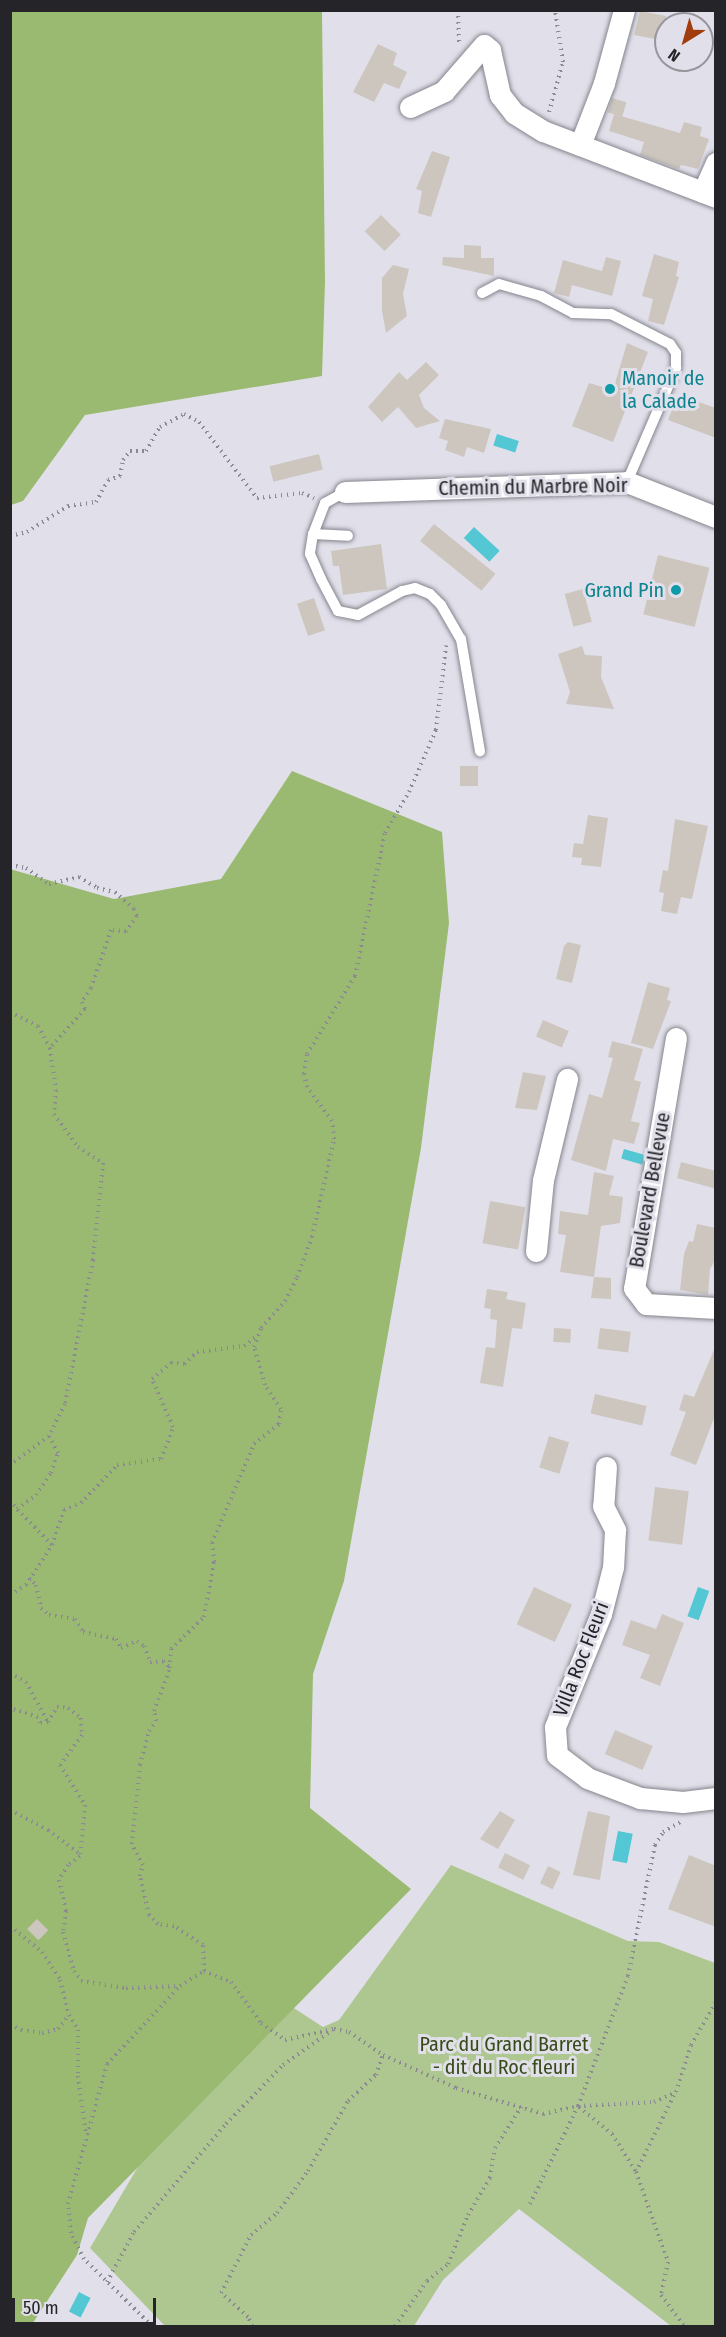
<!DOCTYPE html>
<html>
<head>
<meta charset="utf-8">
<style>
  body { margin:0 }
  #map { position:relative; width:726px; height:2337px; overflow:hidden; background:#e1e0ea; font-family:"Fira Sans Condensed",sans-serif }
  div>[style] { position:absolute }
  .green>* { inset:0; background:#aec790 }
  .forest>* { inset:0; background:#9aba72 }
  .water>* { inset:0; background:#54c7d4; transform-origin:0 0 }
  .building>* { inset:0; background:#cdc6be; transform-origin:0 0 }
  .path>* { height:4px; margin-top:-2px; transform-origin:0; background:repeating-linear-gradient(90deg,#8b8a91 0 1.5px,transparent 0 6px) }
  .roads { filter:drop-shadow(0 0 2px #85858e) drop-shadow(0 0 2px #85858e) }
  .lane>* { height:10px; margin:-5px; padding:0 5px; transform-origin:5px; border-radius:5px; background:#fff }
  .street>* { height:21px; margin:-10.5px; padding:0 10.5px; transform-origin:10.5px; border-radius:10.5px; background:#fff }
  .dots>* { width:16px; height:16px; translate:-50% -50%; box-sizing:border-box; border:3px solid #e1e0ea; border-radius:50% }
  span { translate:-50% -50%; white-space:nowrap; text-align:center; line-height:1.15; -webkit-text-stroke:6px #e1e0ea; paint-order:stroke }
  .culture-label { font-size:20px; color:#0d838f }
  .left { translate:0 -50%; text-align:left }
  .right { translate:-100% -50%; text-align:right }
  .street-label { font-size:20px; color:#252428 }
  .park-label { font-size:20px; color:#364b17 }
  .frame { position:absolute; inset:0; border:12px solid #252428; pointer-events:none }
  .north { position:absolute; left:654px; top:12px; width:60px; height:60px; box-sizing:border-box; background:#e1e0ea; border:2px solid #96959c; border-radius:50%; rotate:217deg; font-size:16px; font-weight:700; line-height:24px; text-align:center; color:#252428 }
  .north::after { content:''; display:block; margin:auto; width:21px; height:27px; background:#a13c0e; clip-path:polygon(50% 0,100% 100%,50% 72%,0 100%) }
  .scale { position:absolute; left:12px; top:2298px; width:144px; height:27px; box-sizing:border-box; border:3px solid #252428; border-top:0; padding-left:8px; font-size:18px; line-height:21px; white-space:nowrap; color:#252428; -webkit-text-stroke:4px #e1e0ea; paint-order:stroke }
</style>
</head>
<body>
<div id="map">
  <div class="green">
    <i style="clip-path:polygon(451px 1865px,628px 1941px,659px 1942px,715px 1963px,715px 2326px,671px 2326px,519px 2209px,443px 2280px,414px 2326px,165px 2326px,90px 2248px,249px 1979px,323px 2027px,339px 2020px)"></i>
  </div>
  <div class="forest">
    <i style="clip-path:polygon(11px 10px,322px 11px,325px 282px,322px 376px,85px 415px,23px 501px,11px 505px)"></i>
    <i style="clip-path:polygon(292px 771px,442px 832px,449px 923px,421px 1148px,344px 1581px,313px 1674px,310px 1808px,411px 1889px,88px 2218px,77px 2255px,31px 2326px,10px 2326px,10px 869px,114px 899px,221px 879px)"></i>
  </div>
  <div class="water">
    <i style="left:497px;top:434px;width:23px;height:12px;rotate:18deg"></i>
    <i style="left:474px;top:527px;width:35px;height:15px;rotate:43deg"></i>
    <i style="left:624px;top:1149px;width:22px;height:10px;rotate:16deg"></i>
    <i style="left:698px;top:1587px;width:12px;height:31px;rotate:20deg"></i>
    <i style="left:618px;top:1831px;width:15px;height:30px;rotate:11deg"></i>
    <i style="left:79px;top:2292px;width:13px;height:22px;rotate:27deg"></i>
  </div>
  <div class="building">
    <i style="clip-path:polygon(640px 11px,666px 16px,666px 41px,634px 35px)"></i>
    <i style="clip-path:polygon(378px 44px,397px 53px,393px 65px,407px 72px,399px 89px,384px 83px,374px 102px,353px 92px)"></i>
    <i style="left:612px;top:98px;width:15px;height:15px;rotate:16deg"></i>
    <i style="clip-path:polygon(614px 114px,680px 133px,684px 122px,702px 127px,700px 136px,709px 139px,698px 169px,681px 165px,679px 169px,640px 155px,644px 142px,609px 131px)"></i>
    <i style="clip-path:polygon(432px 151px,450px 157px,431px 217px,418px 213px,422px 191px,416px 189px)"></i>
    <i style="left:381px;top:215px;width:28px;height:23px;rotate:45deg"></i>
    <i style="clip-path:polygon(464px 245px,481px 246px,481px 258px,494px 258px,494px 276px,442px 265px,443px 257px,464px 258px)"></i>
    <i style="clip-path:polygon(654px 254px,679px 262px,676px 276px,679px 277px,664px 325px,648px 321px,653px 299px,642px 296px)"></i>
    <i style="clip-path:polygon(606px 257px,621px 261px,612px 296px,572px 285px,569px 297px,554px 293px,563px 260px,602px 271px)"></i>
    <i style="clip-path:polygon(393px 265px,409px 269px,403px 294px,407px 316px,386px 333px,382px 311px,382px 278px)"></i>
    <i style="clip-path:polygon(627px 343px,648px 352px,613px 442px,572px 426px,589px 383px,613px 390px)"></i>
    <i style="clip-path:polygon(426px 362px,439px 375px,419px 395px,424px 408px,440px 421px,416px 428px,398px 407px,382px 422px,368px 407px,399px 372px,407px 380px)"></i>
    <i style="clip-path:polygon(678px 395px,716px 408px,716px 438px,668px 420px)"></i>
    <i style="clip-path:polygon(445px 419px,491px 429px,484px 453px,467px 447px,464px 457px,445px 450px,448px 441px,439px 438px)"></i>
    <i style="left:319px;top:454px;width:16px;height:51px;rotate:76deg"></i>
    <i style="left:434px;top:524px;width:79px;height:22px;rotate:39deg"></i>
    <i style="clip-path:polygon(381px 544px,387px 589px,343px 595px,339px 566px,333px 566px,331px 551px)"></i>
    <i style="left:658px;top:555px;width:53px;height:61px;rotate:14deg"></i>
    <i style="left:583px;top:589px;width:34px;height:19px;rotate:75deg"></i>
    <i style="left:314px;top:598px;width:34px;height:18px;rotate:71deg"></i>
    <i style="clip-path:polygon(582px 646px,585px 655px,602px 656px,601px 677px,614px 709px,566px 704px,570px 692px,558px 654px)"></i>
    <i style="left:478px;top:766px;width:20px;height:18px;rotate:90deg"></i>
    <i style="clip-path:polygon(588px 815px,608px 818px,601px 867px,581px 865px,582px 858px,572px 857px,574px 843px,583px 844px)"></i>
    <i style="clip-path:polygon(675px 819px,708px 826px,692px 899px,681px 897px,677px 914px,661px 911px,664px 893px,659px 892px,663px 870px,668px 871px)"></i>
    <i style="clip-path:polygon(568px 942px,581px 945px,572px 983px,556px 979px,564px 946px)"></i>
    <i style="clip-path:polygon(648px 982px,670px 988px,667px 1000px,671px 1001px,653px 1049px,631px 1043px)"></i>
    <i style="left:543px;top:1020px;width:28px;height:18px;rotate:23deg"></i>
    <i style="clip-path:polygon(612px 1041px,643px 1049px,634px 1080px,641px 1082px,631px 1121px,640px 1123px,634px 1144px,613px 1139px,606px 1171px,571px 1160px,589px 1094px,602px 1098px,613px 1058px,608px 1057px)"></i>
    <i style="clip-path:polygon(523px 1072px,546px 1076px,537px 1110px,515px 1108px)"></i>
    <i style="clip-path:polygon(681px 1162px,716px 1171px,716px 1189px,677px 1178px)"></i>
    <i style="clip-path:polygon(594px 1172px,614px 1176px,609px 1195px,623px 1197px,620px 1223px,601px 1226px,594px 1277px,611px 1278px,611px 1299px,591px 1298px,594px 1277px,560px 1272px,566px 1235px,558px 1234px,560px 1211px,588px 1215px)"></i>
    <i style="left:490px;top:1201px;width:36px;height:43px;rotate:10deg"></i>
    <i style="clip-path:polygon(697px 1224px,716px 1228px,716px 1259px,710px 1269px,708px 1295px,680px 1290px,684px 1254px,689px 1241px,693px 1242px)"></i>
    <i style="clip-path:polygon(487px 1289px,508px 1292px,506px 1299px,526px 1303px,522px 1329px,512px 1328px,503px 1387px,480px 1383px,486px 1347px,495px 1348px,497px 1320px,490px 1319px,491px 1309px,484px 1308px)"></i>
    <i style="left:554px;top:1328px;width:17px;height:14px;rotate:3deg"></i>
    <i style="left:600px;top:1328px;width:31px;height:21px;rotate:7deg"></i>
    <i style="clip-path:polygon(716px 1345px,716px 1413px,696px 1465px,670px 1455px,686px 1412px,679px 1410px,684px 1394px,694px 1397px)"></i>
    <i style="left:595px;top:1394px;width:53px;height:20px;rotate:13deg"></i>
    <i style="left:549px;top:1436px;width:21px;height:33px;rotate:17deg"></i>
    <i style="left:655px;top:1487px;width:34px;height:54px;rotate:7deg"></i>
    <i style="left:534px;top:1587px;width:42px;height:41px;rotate:25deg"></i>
    <i style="clip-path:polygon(662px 1614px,684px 1623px,660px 1686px,640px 1678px,650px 1655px,622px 1645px,631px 1620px,656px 1629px)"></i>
    <i style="left:615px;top:1730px;width:41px;height:26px;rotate:23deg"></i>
    <i style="clip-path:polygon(500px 1811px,515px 1820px,498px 1849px,480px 1839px)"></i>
    <i style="clip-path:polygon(588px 1811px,610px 1816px,600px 1880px,573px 1875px)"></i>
    <i style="left:505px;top:1853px;width:28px;height:16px;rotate:26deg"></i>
    <i style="clip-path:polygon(689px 1855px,716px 1866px,716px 1927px,668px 1909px)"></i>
    <i style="left:548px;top:1866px;width:14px;height:19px;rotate:25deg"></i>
    <i style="left:37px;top:1919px;width:16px;height:14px;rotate:45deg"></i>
  </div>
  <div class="path">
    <i style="left:458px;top:10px;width:36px;rotate:88deg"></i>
    <i style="left:549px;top:112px;width:52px;rotate:-74.4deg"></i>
    <i style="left:563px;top:62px;width:53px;rotate:-98.7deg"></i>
    <i style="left:10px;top:536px;width:17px;rotate:-13deg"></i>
    <i style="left:27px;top:532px;width:49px;rotate:-32.4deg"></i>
    <i style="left:68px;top:506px;width:28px;rotate:-8deg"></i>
    <i style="left:96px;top:502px;width:25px;rotate:-61deg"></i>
    <i style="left:108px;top:480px;width:13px;rotate:-18deg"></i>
    <i style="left:120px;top:476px;width:16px;rotate:-79deg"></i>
    <i style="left:123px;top:460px;width:11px;rotate:-52deg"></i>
    <i style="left:130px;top:451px;width:16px"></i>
    <i style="left:146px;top:451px;width:28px;rotate:-60deg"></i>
    <i style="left:160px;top:427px;width:27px;rotate:-28deg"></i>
    <i style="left:184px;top:414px;width:17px;rotate:28deg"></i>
    <i style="left:199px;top:422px;width:96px;rotate:52.7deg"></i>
    <i style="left:257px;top:498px;width:45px;rotate:-6.3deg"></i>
    <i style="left:302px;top:493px;width:13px;rotate:23deg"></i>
    <i style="left:10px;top:865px;width:16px;rotate:11deg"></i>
    <i style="left:26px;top:868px;width:28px;rotate:35deg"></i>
    <i style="left:49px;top:884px;width:31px;rotate:-13deg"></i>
    <i style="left:79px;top:877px;width:21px;rotate:31deg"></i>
    <i style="left:97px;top:888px;width:18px;rotate:13deg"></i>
    <i style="left:115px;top:892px;width:25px;rotate:42deg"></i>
    <i style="left:134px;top:909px;width:8px;rotate:67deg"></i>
    <i style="left:137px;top:916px;width:19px;rotate:126deg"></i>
    <i style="left:126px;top:931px;width:15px;rotate:-176deg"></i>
    <i style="left:111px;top:930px;width:61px;rotate:109deg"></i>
    <i style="left:91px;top:988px;width:17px;rotate:123deg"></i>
    <i style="left:82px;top:1002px;width:8px;rotate:67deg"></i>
    <i style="left:85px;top:1009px;width:52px;rotate:131.9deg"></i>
    <i style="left:10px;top:1012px;width:31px;rotate:27deg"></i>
    <i style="left:38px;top:1026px;width:25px;rotate:61deg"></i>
    <i style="left:50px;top:1048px;width:42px;rotate:81.9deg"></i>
    <i style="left:56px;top:1090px;width:24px;rotate:95deg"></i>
    <i style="left:54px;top:1114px;width:41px;rotate:54deg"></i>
    <i style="left:78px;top:1147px;width:30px;rotate:33deg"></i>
    <i style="left:103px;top:1163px;width:98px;rotate:95.9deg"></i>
    <i style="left:93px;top:1260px;width:147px;rotate:101deg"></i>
    <i style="left:65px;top:1404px;width:36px;rotate:117deg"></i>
    <i style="left:49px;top:1436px;width:49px;rotate:143.4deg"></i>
    <i style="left:10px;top:1500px;width:11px;rotate:52deg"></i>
    <i style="left:17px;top:1509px;width:24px;rotate:-36deg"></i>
    <i style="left:36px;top:1495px;width:27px;rotate:-56deg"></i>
    <i style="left:51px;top:1473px;width:21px;rotate:-71deg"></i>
    <i style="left:58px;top:1453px;width:19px;rotate:-118deg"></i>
    <i style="left:52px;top:1545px;width:37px;rotate:-71deg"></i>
    <i style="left:64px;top:1510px;width:18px;rotate:-22deg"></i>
    <i style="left:81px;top:1503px;width:52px;rotate:-46.5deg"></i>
    <i style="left:117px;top:1465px;width:44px;rotate:-7.8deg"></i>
    <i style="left:161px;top:1459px;width:34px;rotate:-69deg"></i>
    <i style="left:173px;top:1427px;width:52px;rotate:-113.6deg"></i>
    <i style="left:152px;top:1379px;width:25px;rotate:-40deg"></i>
    <i style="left:171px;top:1363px;width:13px;rotate:4deg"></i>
    <i style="left:184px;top:1364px;width:18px;rotate:-43deg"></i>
    <i style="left:197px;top:1352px;width:47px;rotate:-7.3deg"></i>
    <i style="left:244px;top:1346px;width:18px;rotate:-38deg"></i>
    <i style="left:29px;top:1578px;width:10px;rotate:45deg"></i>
    <i style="left:36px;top:1585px;width:24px;rotate:78deg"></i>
    <i style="left:41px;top:1608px;width:11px;rotate:41deg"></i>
    <i style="left:49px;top:1615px;width:26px;rotate:9deg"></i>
    <i style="left:75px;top:1619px;width:15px;rotate:58deg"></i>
    <i style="left:83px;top:1632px;width:34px;rotate:12deg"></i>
    <i style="left:116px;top:1639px;width:10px;rotate:61deg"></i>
    <i style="left:121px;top:1648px;width:17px;rotate:-24deg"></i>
    <i style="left:137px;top:1641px;width:9px;rotate:36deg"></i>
    <i style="left:144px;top:1646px;width:17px;rotate:69deg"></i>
    <i style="left:150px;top:1662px;width:13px;rotate:-4deg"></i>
    <i style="left:163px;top:1661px;width:10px;rotate:45deg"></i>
    <i style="left:10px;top:1595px;width:19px;rotate:-32deg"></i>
    <i style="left:26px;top:1585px;width:48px;rotate:-57deg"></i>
    <i style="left:52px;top:1545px;width:50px;rotate:-134.2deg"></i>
    <i style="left:10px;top:1612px;width:5px;rotate:90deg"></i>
    <i style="left:10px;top:1673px;width:18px;rotate:29deg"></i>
    <i style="left:26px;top:1682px;width:46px;rotate:61.2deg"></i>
    <i style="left:48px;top:1722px;width:8px;rotate:173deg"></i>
    <i style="left:40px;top:1723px;width:6px;rotate:-108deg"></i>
    <i style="left:38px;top:1717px;width:29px;rotate:-162deg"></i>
    <i style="left:48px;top:1722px;width:17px;rotate:-59deg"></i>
    <i style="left:57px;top:1707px;width:11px;rotate:5deg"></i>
    <i style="left:68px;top:1708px;width:16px;rotate:38deg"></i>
    <i style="left:81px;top:1718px;width:17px;rotate:87deg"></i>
    <i style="left:82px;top:1735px;width:37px;rotate:126deg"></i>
    <i style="left:60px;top:1765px;width:47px;rotate:58deg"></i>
    <i style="left:85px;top:1805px;width:51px;rotate:95.6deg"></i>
    <i style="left:80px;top:1856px;width:15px;rotate:143deg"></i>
    <i style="left:68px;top:1865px;width:17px;rotate:121deg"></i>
    <i style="left:59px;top:1880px;width:32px;rotate:77deg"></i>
    <i style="left:66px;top:1911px;width:21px;rotate:98deg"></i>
    <i style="left:63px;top:1932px;width:41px;rotate:74.2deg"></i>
    <i style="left:74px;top:1971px;width:12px;rotate:55deg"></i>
    <i style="left:81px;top:1981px;width:46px;rotate:8.8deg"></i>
    <i style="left:126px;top:1988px;width:53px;rotate:-2.2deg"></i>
    <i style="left:10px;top:1810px;width:43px;rotate:27.8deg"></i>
    <i style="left:48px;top:1830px;width:39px;rotate:37deg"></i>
    <i style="left:10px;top:1926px;width:41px;rotate:39.1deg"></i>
    <i style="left:42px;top:1952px;width:33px;rotate:57deg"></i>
    <i style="left:60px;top:1980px;width:36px;rotate:76deg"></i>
    <i style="left:69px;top:2015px;width:17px;rotate:59deg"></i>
    <i style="left:78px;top:2030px;width:46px;rotate:90deg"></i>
    <i style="left:78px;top:2076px;width:60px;rotate:82.3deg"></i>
    <i style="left:204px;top:1971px;width:26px;rotate:-92deg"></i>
    <i style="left:203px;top:1945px;width:35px;rotate:-147deg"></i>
    <i style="left:174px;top:1926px;width:16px;rotate:-173deg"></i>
    <i style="left:158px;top:1924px;width:13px;rotate:-135deg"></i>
    <i style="left:149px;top:1915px;width:40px;rotate:-103deg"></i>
    <i style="left:140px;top:1876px;width:11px;rotate:-75deg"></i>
    <i style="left:143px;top:1865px;width:24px;rotate:-118deg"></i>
    <i style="left:132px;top:1844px;width:79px;rotate:-84.2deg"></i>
    <i style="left:140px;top:1765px;width:35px;rotate:-75deg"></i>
    <i style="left:149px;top:1731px;width:12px;rotate:-55deg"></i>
    <i style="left:156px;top:1721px;width:10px;rotate:-101deg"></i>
    <i style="left:154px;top:1711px;width:46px;rotate:-69.6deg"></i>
    <i style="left:170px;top:1668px;width:19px;rotate:-87deg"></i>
    <i style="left:171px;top:1649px;width:46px;rotate:-44.1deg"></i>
    <i style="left:204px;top:1617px;width:56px;rotate:-79.7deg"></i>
    <i style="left:214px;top:1562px;width:19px;rotate:-96deg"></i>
    <i style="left:212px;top:1543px;width:108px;rotate:-67deg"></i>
    <i style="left:254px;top:1444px;width:32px;rotate:-39deg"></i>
    <i style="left:279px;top:1424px;width:15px;rotate:-82deg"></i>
    <i style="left:281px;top:1409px;width:29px;rotate:-124deg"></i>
    <i style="left:265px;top:1385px;width:40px;rotate:-106deg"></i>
    <i style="left:254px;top:1347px;width:20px;rotate:-70deg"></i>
    <i style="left:261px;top:1328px;width:36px;rotate:-48deg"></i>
    <i style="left:285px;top:1301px;width:27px;rotate:-63deg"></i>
    <i style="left:297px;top:1277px;width:43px;rotate:-69.4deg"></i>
    <i style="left:312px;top:1237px;width:100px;rotate:-77.3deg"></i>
    <i style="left:334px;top:1139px;width:18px;rotate:-96deg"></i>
    <i style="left:332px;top:1121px;width:42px;rotate:-126.3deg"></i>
    <i style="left:307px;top:1087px;width:13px;rotate:-103deg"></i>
    <i style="left:304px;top:1074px;width:20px;rotate:-81deg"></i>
    <i style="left:307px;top:1054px;width:92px;rotate:-58.4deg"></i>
    <i style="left:355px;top:976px;width:146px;rotate:-78.2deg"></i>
    <i style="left:385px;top:833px;width:48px;rotate:-59.7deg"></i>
    <i style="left:409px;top:792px;width:68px;rotate:-66.5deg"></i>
    <i style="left:436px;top:730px;width:85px;rotate:-83.2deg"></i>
    <i style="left:10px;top:2024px;width:13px;rotate:29deg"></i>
    <i style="left:21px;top:2030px;width:21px;rotate:8deg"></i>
    <i style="left:42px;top:2033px;width:16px;rotate:-14deg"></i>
    <i style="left:58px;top:2029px;width:18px;rotate:-52deg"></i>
    <i style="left:579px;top:2107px;width:43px;rotate:39.3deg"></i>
    <i style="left:612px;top:2134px;width:45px;rotate:57.7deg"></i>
    <i style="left:636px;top:2172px;width:96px;rotate:70.4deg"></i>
    <i style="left:668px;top:2262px;width:34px;rotate:102deg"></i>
    <i style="left:661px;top:2295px;width:39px;rotate:53deg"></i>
    <i style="left:636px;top:2172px;width:88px;rotate:-63.7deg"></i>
    <i style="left:530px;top:2204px;width:109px;rotate:-63.9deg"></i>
    <i style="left:578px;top:2106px;width:139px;rotate:-69deg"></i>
    <i style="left:628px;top:1976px;width:134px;rotate:-78.4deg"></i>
    <i style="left:655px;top:1845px;width:15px;rotate:-58deg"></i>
    <i style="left:663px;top:1832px;width:20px;rotate:-30deg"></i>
    <i style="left:107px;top:2282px;width:57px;rotate:-61.6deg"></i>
    <i style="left:134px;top:2232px;width:142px;rotate:-49.6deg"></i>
    <i style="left:226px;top:2124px;width:82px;rotate:-46deg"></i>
    <i style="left:283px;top:2065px;width:59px;rotate:-35.3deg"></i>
    <i style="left:152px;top:2326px;width:95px;rotate:-135.4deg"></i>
    <i style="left:84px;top:2259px;width:29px;rotate:-117deg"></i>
    <i style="left:71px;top:2233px;width:29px;rotate:-96deg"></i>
    <i style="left:68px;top:2204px;width:145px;rotate:-74.4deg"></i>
    <i style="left:107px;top:2064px;width:107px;rotate:-46.9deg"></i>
    <i style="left:180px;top:1986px;width:28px;rotate:-32deg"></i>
    <i style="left:204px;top:1971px;width:29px;rotate:22deg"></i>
    <i style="left:231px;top:1982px;width:51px;rotate:53.8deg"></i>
    <i style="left:261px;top:2023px;width:29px;rotate:35deg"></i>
    <i style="left:285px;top:2040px;width:50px;rotate:-12.7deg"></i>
    <i style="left:334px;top:2029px;width:15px;rotate:11deg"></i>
    <i style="left:349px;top:2032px;width:41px;rotate:34.1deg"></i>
    <i style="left:383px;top:2055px;width:80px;rotate:24.3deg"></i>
    <i style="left:456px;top:2088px;width:91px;rotate:16.6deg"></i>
    <i style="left:543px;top:2114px;width:36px;rotate:-13deg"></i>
    <i style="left:578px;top:2106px;width:76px;rotate:-3deg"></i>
    <i style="left:654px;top:2102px;width:24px;rotate:-24deg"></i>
    <i style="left:676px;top:2092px;width:49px;rotate:-72.3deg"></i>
    <i style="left:691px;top:2045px;width:50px;rotate:-59.8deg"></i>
    <i style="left:252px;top:2326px;width:10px;rotate:-114deg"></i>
    <i style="left:248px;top:2317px;width:36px;rotate:-138deg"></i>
    <i style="left:221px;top:2293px;width:65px;rotate:-62.7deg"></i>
    <i style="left:251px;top:2235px;width:34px;rotate:-40deg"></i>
    <i style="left:277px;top:2213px;width:52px;rotate:-53.6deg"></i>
    <i style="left:308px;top:2171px;width:81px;rotate:-60.3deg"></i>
    <i style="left:348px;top:2101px;width:38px;rotate:-43deg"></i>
    <i style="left:376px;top:2075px;width:21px;rotate:-71deg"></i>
    <i style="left:395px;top:2326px;width:55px;rotate:-54.6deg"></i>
    <i style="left:427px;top:2281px;width:27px;rotate:-39deg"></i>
    <i style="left:448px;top:2264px;width:53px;rotate:-67.8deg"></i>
    <i style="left:468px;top:2215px;width:43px;rotate:-59.3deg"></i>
    <i style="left:490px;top:2178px;width:30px;rotate:-81deg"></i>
    <i style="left:495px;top:2148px;width:49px;rotate:-57.6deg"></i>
  </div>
  <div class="roads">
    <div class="lane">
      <i style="left:482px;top:293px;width:19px;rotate:-28deg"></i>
      <i style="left:499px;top:284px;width:44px;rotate:15.9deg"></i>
      <i style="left:541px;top:296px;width:36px;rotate:28deg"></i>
      <i style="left:573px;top:313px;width:38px;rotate:2deg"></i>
      <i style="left:611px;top:314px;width:66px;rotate:27deg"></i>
      <i style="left:670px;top:344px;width:11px;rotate:56deg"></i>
      <i style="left:676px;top:353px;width:15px;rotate:90deg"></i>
      <i style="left:676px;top:368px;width:124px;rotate:113.3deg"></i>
      <i style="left:345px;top:492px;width:23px;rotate:151deg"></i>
      <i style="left:325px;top:503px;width:33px;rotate:111deg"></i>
      <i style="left:313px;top:534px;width:20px;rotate:99deg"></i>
      <i style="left:310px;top:554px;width:27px;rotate:66deg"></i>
      <i style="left:321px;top:579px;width:36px;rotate:62deg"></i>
      <i style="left:338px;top:611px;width:20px;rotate:11deg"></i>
      <i style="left:358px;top:615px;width:50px;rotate:-28.6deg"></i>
      <i style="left:402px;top:591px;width:13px;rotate:-13deg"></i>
      <i style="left:415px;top:588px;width:16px;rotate:22deg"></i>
      <i style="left:430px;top:594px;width:16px;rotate:45deg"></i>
      <i style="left:441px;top:605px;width:39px;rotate:60deg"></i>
      <i style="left:461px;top:639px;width:114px;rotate:80.4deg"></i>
      <i style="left:313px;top:534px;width:35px;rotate:3deg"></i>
    </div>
    <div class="street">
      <i style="left:410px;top:107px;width:38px;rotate:-25deg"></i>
      <i style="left:444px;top:91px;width:61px;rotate:-49deg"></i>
      <i style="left:484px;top:45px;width:8px;rotate:40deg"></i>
      <i style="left:490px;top:50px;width:46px;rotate:77.5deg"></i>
      <i style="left:500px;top:95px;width:23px;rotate:52deg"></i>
      <i style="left:514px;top:113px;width:34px;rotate:32deg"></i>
      <i style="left:543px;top:131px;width:185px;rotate:20.9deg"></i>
      <i style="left:580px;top:145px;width:66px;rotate:-68.8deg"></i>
      <i style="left:604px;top:83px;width:76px;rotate:-74.7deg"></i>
      <i style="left:703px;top:192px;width:32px;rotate:-66deg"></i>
      <i style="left:345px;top:492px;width:282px;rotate:-2deg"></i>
      <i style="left:627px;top:482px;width:96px;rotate:21.5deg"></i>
      <i style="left:676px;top:1038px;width:254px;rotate:99.5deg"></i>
      <i style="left:634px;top:1288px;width:20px;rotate:53deg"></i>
      <i style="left:646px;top:1304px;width:70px;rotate:3.3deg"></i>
      <i style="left:536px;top:1251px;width:71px;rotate:-84.4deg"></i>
      <i style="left:543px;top:1180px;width:104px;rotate:-76.6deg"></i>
      <i style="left:606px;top:1467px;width:39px;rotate:94deg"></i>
      <i style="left:603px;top:1506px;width:27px;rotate:63deg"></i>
      <i style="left:615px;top:1530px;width:37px;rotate:93deg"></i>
      <i style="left:613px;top:1567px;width:49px;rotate:104.3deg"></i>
      <i style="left:601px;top:1614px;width:122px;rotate:112.2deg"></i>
      <i style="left:555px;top:1727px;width:28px;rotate:86deg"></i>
      <i style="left:557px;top:1755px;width:38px;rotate:37deg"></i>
      <i style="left:587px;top:1778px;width:57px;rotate:20.7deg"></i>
      <i style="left:640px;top:1798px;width:43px;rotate:5.3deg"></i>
      <i style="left:683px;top:1802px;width:33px;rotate:-7deg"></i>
    </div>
  </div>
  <div class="dots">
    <i style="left:610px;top:389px;background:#0f9aa8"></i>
    <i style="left:676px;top:590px;background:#0f9aa8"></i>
  </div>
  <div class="culture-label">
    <span class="left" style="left:622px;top:390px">Manoir de<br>la Calade</span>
    <span class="right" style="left:664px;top:590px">Grand Pin</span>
  </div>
  <div class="street-label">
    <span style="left:533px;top:487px;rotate:-1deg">Chemin du Marbre Noir</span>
    <span style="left:650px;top:1190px;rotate:-80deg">Boulevard Bellevue</span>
    <span style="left:581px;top:1659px;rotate:-69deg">Villa Roc Fleuri</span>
  </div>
  <div class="park-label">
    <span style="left:504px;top:2056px">Parc du Grand Barret<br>- dit du Roc fleuri</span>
  </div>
  <div class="frame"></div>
  <div class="north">N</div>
  <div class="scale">50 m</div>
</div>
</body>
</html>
